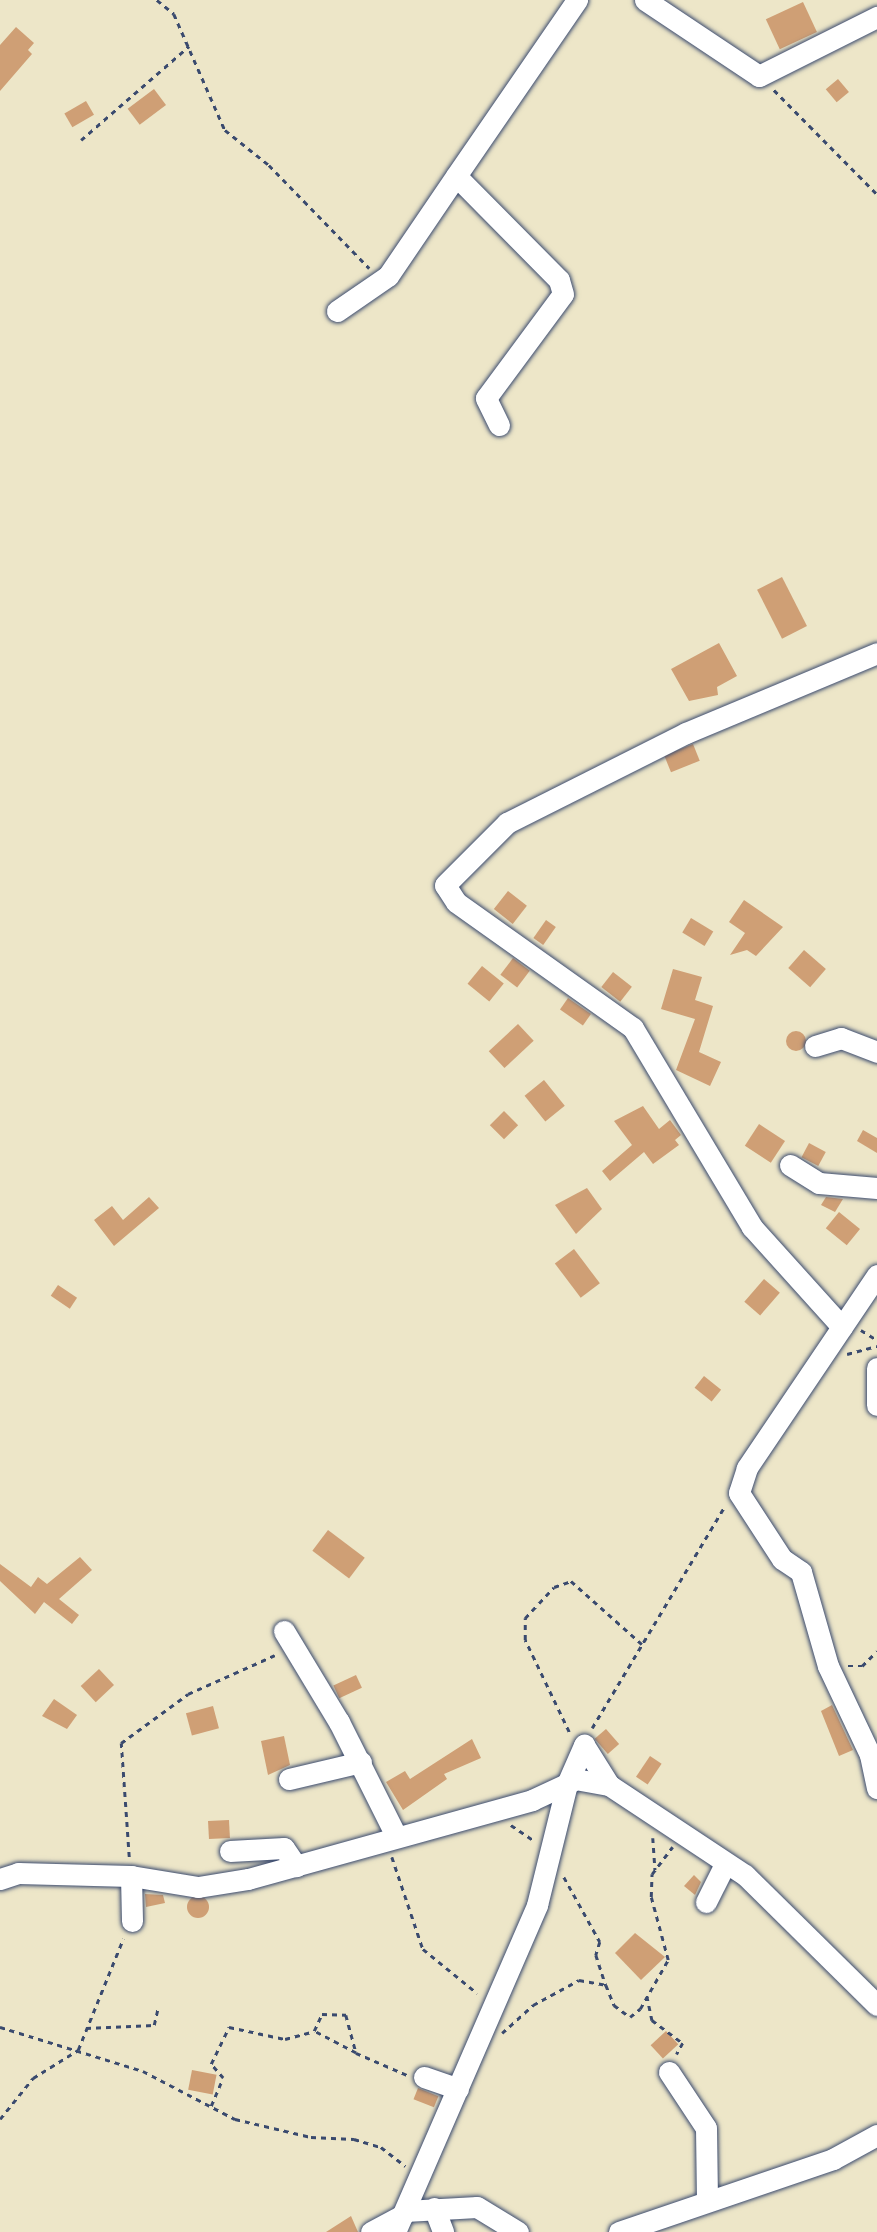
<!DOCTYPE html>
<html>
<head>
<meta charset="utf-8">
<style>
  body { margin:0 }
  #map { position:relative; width:877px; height:2232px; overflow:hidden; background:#ede6c8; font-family:"Comic Neue",sans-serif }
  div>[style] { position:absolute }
  .building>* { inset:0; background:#cf9f75; transform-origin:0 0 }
  .round { border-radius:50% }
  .path>* { height:2.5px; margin-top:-1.25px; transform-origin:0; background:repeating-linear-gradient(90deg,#3a4a6e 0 5px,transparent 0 10px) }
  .roads { filter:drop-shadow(0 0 2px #3a4a6e) drop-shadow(0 0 2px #3a4a6e) }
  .minor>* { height:21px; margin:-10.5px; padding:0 10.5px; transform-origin:10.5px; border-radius:10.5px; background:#fff }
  span { translate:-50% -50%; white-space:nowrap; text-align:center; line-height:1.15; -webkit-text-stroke:5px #fcf5e5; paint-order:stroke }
</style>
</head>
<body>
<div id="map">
  <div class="building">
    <i style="left:803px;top:2px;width:33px;height:41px;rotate:65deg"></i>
    <i style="clip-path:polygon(16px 27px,34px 43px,28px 50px,32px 54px,0 91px,0 45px)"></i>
    <i style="left:838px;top:79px;width:17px;height:16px;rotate:50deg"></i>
    <i style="left:154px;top:89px;width:20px;height:33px;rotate:53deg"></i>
    <i style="left:86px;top:101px;width:16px;height:25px;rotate:60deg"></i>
    <i style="left:782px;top:577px;width:55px;height:28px;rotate:63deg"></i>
    <i style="clip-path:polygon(719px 643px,737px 676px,717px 687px,718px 695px,689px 701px,671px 669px)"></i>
    <i style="left:693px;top:744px;width:18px;height:31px;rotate:68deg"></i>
    <i style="left:508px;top:891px;width:24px;height:23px;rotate:38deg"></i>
    <i style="clip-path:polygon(744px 900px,783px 927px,756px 956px,747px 950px,730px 955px,745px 933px,729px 922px)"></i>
    <i style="left:691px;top:918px;width:26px;height:17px;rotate:31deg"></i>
    <i style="left:546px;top:920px;width:12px;height:22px;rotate:35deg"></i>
    <i style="left:804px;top:950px;width:29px;height:24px;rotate:41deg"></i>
    <i style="left:513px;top:958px;width:21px;height:21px;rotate:37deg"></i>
    <i style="left:482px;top:966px;width:28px;height:23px;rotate:39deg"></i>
    <i style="clip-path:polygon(673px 969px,702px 977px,695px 1000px,713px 1006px,699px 1052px,721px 1062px,710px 1086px,676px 1070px,695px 1019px,661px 1009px)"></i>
    <i style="left:613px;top:972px;width:24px;height:19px;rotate:38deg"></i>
    <i style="left:568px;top:998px;width:28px;height:14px;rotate:35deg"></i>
    <i style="left:518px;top:1024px;width:23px;height:40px;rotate:47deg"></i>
    <i class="round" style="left:786px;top:1031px;width:20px;height:20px"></i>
    <i style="left:544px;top:1080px;width:33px;height:25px;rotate:51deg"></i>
    <i style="clip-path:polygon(643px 1106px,659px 1129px,670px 1120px,681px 1135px,675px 1140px,679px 1145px,653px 1164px,644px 1152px,610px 1181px,602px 1171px,632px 1145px,614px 1121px)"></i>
    <i style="left:504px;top:1111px;width:20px;height:20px;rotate:45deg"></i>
    <i style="left:759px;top:1124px;width:31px;height:26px;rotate:33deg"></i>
    <i style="clip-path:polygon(863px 1130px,877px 1138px,877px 1153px,857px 1141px)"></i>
    <i style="left:809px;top:1143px;width:19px;height:16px;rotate:28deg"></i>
    <i style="clip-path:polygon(587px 1188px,602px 1209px,576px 1234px,555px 1205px)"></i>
    <i style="clip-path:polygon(149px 1197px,159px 1208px,114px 1246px,94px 1220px,112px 1206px,123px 1220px)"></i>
    <i style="clip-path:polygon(826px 1197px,843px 1199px,835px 1212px,821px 1205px)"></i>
    <i style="left:839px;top:1212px;width:27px;height:21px;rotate:39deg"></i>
    <i style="left:574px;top:1249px;width:43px;height:24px;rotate:53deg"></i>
    <i style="left:764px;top:1279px;width:21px;height:30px;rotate:41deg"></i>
    <i style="left:58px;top:1285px;width:23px;height:13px;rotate:34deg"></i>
    <i style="left:704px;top:1376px;width:22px;height:15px;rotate:39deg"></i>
    <i style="left:328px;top:1530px;width:46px;height:26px;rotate:37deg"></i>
    <i style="clip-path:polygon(80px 1557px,92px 1570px,59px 1599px,79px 1615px,72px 1624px,44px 1602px,35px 1614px,0 1581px,0 1564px,31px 1587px,38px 1577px,47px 1584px)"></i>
    <i style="left:99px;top:1669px;width:22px;height:25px;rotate:47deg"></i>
    <i style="left:356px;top:1675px;width:14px;height:25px;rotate:65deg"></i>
    <i style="clip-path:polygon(54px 1699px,77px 1715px,67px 1729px,42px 1716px)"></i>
    <i style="clip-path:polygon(832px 1705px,853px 1750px,839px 1756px,821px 1711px)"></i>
    <i style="left:213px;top:1706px;width:23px;height:28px;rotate:75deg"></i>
    <i style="left:606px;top:1729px;width:20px;height:15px;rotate:49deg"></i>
    <i style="clip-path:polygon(284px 1736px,290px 1765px,268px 1775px,261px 1741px)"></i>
    <i style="clip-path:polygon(472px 1739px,481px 1758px,444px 1774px,447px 1779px,403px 1810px,386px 1782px,405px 1771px,410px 1779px)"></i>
    <i style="left:650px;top:1756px;width:14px;height:25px;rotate:34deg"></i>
    <i style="left:229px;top:1820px;width:18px;height:21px;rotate:87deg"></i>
    <i style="clip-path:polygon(694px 1875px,701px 1882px,695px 1895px,684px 1886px)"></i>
    <i style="clip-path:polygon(145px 1894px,163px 1895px,165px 1903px,146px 1907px)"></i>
    <i class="round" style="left:187px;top:1896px;width:22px;height:22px"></i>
    <i style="clip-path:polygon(635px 1933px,665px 1957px,641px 1980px,615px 1953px)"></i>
    <i style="left:666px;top:2031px;width:18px;height:21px;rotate:47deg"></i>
    <i style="left:192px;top:2070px;width:25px;height:20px;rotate:11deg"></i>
    <i style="left:418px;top:2088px;width:22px;height:12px;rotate:22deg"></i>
    <i style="clip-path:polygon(351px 2216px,358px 2232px,326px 2232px)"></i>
  </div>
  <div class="path">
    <i style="left:157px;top:0;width:22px;rotate:39deg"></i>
    <i style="left:174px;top:14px;width:127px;rotate:66.3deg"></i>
    <i style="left:225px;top:130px;width:56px;rotate:38.5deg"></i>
    <i style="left:269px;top:165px;width:144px;rotate:45.8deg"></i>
    <i style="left:774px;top:90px;width:146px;rotate:45.3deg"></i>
    <i style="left:81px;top:140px;width:143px;rotate:-41deg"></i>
    <i style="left:861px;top:1330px;width:19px;rotate:32deg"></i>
    <i style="left:847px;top:1354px;width:31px;rotate:-15deg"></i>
    <i style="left:848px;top:1666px;width:14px"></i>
    <i style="left:862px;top:1666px;width:21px;rotate:-45deg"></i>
    <i style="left:592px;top:1728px;width:259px;rotate:-59.1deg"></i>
    <i style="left:569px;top:1732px;width:102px;rotate:-115.6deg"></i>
    <i style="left:525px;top:1640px;width:22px;rotate:-90deg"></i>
    <i style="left:525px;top:1618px;width:42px;rotate:-46.9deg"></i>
    <i style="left:554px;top:1587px;width:18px;rotate:-19deg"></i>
    <i style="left:571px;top:1581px;width:95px;rotate:41.6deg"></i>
    <i style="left:511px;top:1825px;width:29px;rotate:34deg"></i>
    <i style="left:653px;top:1838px;width:32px;rotate:86deg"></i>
    <i style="left:129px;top:1857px;width:114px;rotate:-94deg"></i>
    <i style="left:121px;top:1743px;width:83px;rotate:-36.2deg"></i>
    <i style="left:188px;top:1694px;width:95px;rotate:-24.1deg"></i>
    <i style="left:392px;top:1857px;width:97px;rotate:71.4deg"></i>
    <i style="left:423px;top:1949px;width:70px;rotate:39.2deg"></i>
    <i style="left:564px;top:1877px;width:74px;rotate:61deg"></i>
    <i style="left:600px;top:1942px;width:14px;rotate:107deg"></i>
    <i style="left:596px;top:1955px;width:32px;rotate:72deg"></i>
    <i style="left:647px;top:1996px;width:25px;rotate:78deg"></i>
    <i style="left:652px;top:2020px;width:39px;rotate:37deg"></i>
    <i style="left:683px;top:2043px;width:13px;rotate:119deg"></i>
    <i style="left:0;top:2027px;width:150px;rotate:17.1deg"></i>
    <i style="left:143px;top:2071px;width:104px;rotate:27.6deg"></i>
    <i style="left:235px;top:2119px;width:78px;rotate:13.3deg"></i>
    <i style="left:311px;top:2137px;width:43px;rotate:2.7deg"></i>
    <i style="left:354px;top:2139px;width:28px;rotate:17deg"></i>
    <i style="left:381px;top:2147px;width:31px;rotate:38deg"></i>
    <i style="left:86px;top:2028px;width:68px;rotate:-2.5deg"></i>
    <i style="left:154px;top:2025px;width:18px;rotate:-77deg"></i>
    <i style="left:502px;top:2033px;width:42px;rotate:-42.1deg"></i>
    <i style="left:533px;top:2005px;width:52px;rotate:-28.5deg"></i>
    <i style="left:579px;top:1980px;width:27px;rotate:10deg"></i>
    <i style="left:606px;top:1985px;width:22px;rotate:68deg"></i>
    <i style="left:614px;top:2005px;width:20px;rotate:37deg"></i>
    <i style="left:630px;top:2017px;width:13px;rotate:-39deg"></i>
    <i style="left:640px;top:2009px;width:56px;rotate:-60.3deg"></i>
    <i style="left:668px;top:1960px;width:65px;rotate:-105.1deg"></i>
    <i style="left:651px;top:1897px;width:23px;rotate:-88deg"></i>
    <i style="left:652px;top:1874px;width:34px;rotate:-53deg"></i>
    <i style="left:356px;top:2053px;width:47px;rotate:-152.4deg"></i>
    <i style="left:314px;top:2031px;width:19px;rotate:-65deg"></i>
    <i style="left:322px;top:2014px;width:24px;rotate:2deg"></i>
    <i style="left:346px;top:2015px;width:39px;rotate:75deg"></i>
    <i style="left:356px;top:2053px;width:56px;rotate:23.3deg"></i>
    <i style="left:211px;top:2106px;width:30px;rotate:-67deg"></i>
    <i style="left:223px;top:2078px;width:18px;rotate:-131deg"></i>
    <i style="left:211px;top:2064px;width:41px;rotate:-64.1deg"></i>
    <i style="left:229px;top:2027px;width:57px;rotate:12.1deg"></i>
    <i style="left:285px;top:2039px;width:30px;rotate:-15deg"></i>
    <i style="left:0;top:2119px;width:53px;rotate:-51.2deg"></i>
    <i style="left:33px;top:2078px;width:53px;rotate:-31.9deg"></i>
    <i style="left:78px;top:2050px;width:120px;rotate:-67.9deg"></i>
  </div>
  <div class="roads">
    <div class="minor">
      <i style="left:645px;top:0;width:137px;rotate:33.7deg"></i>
      <i style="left:759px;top:76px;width:132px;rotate:-26.6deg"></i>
      <i style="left:337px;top:311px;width:62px;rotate:-34.5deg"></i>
      <i style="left:388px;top:276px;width:121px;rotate:-55.8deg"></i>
      <i style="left:499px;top:425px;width:30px;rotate:-116deg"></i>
      <i style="left:486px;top:398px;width:129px;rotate:-53.5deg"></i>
      <i style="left:563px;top:294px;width:15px;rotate:-106deg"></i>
      <i style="left:559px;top:280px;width:146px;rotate:-134.7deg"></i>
      <i style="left:456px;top:176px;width:214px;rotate:-55.5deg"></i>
      <i style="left:815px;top:1046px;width:27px;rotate:-17deg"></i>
      <i style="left:841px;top:1038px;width:39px;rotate:21deg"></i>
      <i style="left:790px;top:1165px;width:34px;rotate:32deg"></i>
      <i style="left:819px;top:1183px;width:58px;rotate:4.9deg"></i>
      <i style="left:877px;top:1275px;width:233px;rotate:124deg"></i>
      <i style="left:747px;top:1468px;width:26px;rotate:108deg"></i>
      <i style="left:739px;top:1493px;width:79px;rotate:56.9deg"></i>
      <i style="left:782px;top:1559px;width:23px;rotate:34deg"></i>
      <i style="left:801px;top:1572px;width:98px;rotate:74deg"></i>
      <i style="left:828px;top:1666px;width:98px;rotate:64.7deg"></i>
      <i style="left:870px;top:1755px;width:34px;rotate:78deg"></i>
      <i style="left:842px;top:1327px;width:135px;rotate:-132deg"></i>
      <i style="left:752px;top:1227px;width:232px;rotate:-120.9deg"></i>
      <i style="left:633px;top:1028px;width:217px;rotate:-144.6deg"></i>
      <i style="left:456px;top:902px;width:20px;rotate:-123deg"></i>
      <i style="left:445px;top:885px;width:88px;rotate:-45deg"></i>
      <i style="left:507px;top:823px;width:200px;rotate:-26.7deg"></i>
      <i style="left:686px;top:733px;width:207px;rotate:-22.7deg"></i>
      <i style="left:877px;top:1368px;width:37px;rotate:90deg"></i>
      <i style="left:284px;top:1631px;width:106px;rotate:58.9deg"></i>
      <i style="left:339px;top:1722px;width:127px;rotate:63.4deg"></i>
      <i style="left:289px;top:1779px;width:74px;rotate:-13.3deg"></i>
      <i style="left:230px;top:1851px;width:54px;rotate:-3.2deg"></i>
      <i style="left:284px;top:1848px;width:22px;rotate:56deg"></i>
      <i style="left:131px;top:1876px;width:45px;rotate:88.7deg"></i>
      <i style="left:0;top:1879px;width:19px;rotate:-18deg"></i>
      <i style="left:18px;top:1873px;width:113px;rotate:1.5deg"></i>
      <i style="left:131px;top:1876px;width:68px;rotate:9.3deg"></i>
      <i style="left:198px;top:1887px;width:51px;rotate:-9.1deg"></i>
      <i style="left:248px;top:1879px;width:295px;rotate:-15.5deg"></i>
      <i style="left:532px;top:1800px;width:38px;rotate:-25deg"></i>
      <i style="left:567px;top:1784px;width:43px;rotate:-66.4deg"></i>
      <i style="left:584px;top:1745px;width:47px;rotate:58deg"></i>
      <i style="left:706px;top:1902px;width:42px;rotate:-63.4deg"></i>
      <i style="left:669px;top:2072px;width:67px;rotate:56.5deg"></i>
      <i style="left:706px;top:2128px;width:72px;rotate:89.2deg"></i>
      <i style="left:424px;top:2077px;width:36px;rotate:19deg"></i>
      <i style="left:434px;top:2208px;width:26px;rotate:69deg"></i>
      <i style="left:405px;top:2211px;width:72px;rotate:-3.2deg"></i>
      <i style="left:477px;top:2207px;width:48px;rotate:31.4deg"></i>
      <i style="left:371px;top:2232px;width:36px;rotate:-28deg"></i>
      <i style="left:395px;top:2232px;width:357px;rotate:-66.5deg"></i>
      <i style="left:537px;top:1905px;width:125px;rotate:-76.1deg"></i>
      <i style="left:567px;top:1784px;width:9px;rotate:-32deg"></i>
      <i style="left:575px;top:1779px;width:35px;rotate:10deg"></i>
      <i style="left:609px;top:1785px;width:163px;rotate:33.5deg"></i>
      <i style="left:745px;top:1875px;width:185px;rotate:44.6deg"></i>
      <i style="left:619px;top:2232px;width:226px;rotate:-18.8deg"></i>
      <i style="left:833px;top:2159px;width:50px;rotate:-28.6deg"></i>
    </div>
  </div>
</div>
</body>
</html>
